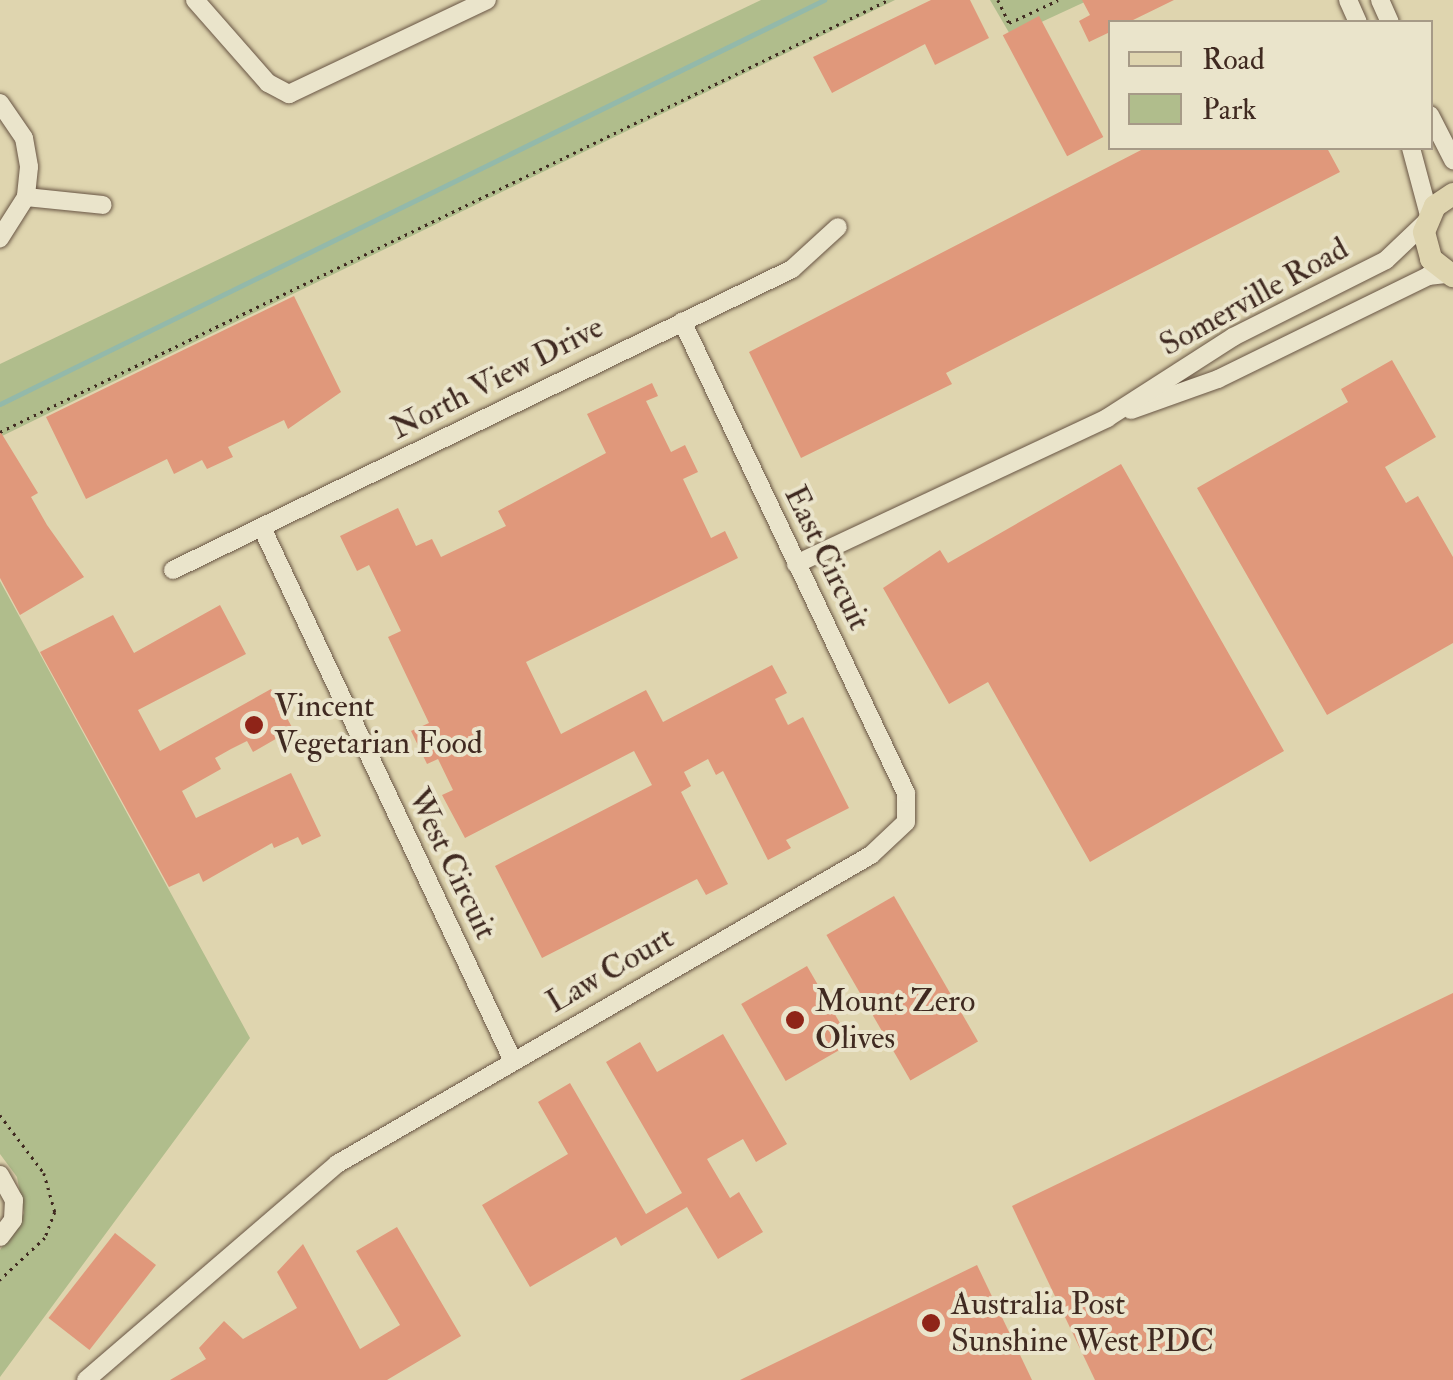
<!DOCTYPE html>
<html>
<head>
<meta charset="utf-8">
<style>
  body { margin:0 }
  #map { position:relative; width:1453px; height:1380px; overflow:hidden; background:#dfd5af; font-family:"IM FELL Double Pica",serif }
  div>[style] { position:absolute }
  .green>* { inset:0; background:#b0bd8c }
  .stream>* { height:5px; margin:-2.5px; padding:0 2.5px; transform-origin:2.5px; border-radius:2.5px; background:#93b9aa }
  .building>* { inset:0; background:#e0987b; transform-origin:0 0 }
  .path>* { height:2.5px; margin-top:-1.25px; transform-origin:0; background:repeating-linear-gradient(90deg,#402a21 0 2.5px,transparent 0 7.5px) }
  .roads { filter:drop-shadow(0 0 2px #685544) drop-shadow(0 0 2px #685544) }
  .minor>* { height:18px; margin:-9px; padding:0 9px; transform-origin:9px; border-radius:9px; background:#eae4cb }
  .major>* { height:22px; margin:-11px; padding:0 11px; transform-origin:11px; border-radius:11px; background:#dfd5af }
  .dots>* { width:28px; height:28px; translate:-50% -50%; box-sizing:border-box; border:5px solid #eae4cb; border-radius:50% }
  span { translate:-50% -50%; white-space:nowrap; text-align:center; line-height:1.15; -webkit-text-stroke:8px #eae4cb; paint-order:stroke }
  .street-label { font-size:32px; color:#402a21 }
  .poi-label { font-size:32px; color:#402a21 }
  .left { translate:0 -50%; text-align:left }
  .legend { position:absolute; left:1108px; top:20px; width:325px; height:130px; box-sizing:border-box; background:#eae4cb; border:2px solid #a69a87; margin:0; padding:12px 18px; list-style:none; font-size:30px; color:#402a21 }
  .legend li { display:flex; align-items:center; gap:20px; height:50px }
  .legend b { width:50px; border:2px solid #a69a87 }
</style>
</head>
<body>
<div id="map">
  <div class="green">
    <i style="clip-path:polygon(761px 0,895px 0,0 437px,0 364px)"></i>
    <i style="clip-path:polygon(990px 0,1089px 0,1011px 36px)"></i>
    <i style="clip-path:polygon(0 581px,250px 1038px,0 1377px,0 1250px,24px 1213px,17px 1177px,0 1154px)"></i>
  </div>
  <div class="stream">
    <i style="left:0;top:404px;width:918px;rotate:-26.12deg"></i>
  </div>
  <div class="building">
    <i style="clip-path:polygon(931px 0,970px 0,989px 38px,935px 65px,925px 44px,832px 93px,813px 57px)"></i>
    <i style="clip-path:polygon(1082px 0,1174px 0,1129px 22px,1110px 22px,1110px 32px,1089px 42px,1079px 21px,1090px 15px)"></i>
    <i style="left:1039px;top:16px;width:137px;height:41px;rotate:62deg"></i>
    <i style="clip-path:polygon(1145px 148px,1327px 148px,1340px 172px,946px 373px,952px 384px,801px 458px,749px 352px)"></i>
    <i style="clip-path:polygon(294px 296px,341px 392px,288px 429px,284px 420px,228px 447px,233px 457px,207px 469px,202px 460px,174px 474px,167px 459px,86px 499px,46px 417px)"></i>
    <i style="clip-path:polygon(1392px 360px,1436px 437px,1385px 467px,1406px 503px,1418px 496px,1453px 557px,1453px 643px,1327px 715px,1197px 488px,1348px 402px,1341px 389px)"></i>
    <i style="clip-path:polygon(652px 383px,658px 396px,646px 401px,671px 452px,685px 445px,698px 472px,683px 479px,711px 538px,725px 531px,738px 558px,526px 662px,561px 734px,646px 690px,663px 722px,772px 665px,787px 693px,775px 699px,788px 725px,803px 717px,849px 808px,786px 840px,791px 848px,768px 860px,723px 771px,716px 775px,708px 759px,684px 772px,691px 786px,681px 792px,728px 884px,706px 895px,697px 879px,542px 958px,495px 866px,652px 785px,634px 751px,465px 838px,442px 795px,453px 790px,438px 759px,427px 764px,411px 731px,429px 723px,388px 637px,401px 631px,369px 565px,357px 571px,340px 536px,398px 508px,416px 546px,432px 539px,441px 557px,506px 526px,498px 511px,606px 453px,587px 414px)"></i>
    <i style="clip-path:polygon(0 431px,38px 493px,31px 497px,47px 525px,84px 577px,20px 615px,0 578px)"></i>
    <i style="clip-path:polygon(1121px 464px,1284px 751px,1090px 862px,988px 682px,949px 704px,883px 588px,940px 550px,948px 563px)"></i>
    <i style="clip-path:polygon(220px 605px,246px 654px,138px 710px,160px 751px,271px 689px,293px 729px,253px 752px,247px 741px,231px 749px,215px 758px,221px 769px,182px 791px,196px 818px,291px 773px,321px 836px,302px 845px,298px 837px,274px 848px,272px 843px,203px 882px,199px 873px,169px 887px,40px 652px,113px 615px,134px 653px)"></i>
    <i style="left:894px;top:896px;width:168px;height:78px;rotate:60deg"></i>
    <i style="left:807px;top:966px;width:89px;height:76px;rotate:60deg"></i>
    <i style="clip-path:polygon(1453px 993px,1453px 1380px,1095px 1380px,1012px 1206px)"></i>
    <i style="clip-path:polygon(723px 1034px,787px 1144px,756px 1162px,743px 1139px,707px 1159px,730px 1198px,739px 1192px,763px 1232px,718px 1259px,687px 1207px,621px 1246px,616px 1237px,530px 1287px,482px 1205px,568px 1154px,538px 1102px,570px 1083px,646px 1214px,682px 1193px,606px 1062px,640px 1042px,657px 1072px)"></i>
    <i style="clip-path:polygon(397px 1227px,461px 1336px,387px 1380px,170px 1380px,206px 1359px,199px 1348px,224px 1321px,243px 1339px,297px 1308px,277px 1272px,303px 1244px,360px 1349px,400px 1325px,356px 1251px)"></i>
    <i style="left:115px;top:1233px;width:52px;height:108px;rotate:38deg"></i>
    <i style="clip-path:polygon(977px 1265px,1032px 1380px,740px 1380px)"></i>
  </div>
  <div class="path">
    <i style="left:998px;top:0;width:25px;rotate:64deg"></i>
    <i style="left:1009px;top:23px;width:54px;rotate:-25.1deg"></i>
    <i style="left:0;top:432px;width:988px;rotate:-25.94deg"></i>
    <i style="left:0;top:1115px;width:73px;rotate:52.8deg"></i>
    <i style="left:44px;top:1173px;width:41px;rotate:74.2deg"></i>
    <i style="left:55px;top:1212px;width:28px;rotate:111deg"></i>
    <i style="left:45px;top:1238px;width:62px;rotate:137deg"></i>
  </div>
  <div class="roads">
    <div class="minor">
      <i style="left:195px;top:0;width:111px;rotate:48.7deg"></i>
      <i style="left:268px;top:83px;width:24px;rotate:28deg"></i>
      <i style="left:289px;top:94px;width:219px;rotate:-25.4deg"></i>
      <i style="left:1348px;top:0;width:24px;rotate:66deg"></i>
      <i style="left:1380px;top:0;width:24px;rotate:66deg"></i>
      <i style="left:0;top:103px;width:42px;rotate:55.6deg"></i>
      <i style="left:24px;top:138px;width:29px;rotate:80deg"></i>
      <i style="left:29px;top:167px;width:30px;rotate:96deg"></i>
      <i style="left:26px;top:197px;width:49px;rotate:122.4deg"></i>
      <i style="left:1430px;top:115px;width:51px;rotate:62.9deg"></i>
      <i style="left:1411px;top:148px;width:69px;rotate:75deg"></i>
      <i style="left:26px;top:197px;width:77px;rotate:5.9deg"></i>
      <i style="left:1131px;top:410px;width:92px;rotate:-19.6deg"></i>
      <i style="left:1218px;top:379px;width:234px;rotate:-26.1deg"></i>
      <i style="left:1428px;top:276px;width:20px;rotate:-6deg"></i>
      <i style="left:263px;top:530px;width:587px;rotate:64.79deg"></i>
      <i style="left:796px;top:564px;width:344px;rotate:-25.1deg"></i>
      <i style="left:1107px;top:418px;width:150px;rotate:-32.7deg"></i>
      <i style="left:1233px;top:337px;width:171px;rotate:-26.7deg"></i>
      <i style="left:1386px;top:260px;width:54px;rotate:-43.5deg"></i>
      <i style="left:173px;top:570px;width:688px;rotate:-25.93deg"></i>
      <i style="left:792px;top:269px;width:62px;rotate:-42.4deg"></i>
      <i style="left:0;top:1175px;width:29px;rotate:61deg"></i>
      <i style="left:14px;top:1200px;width:20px;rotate:93deg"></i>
      <i style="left:13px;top:1220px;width:21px;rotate:127deg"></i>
      <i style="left:86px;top:1380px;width:331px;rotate:-40.7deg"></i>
      <i style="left:337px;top:1164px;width:617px;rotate:-30.06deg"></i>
      <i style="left:871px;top:855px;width:48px;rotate:-43.3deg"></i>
      <i style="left:906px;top:822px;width:29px;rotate:-90deg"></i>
      <i style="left:906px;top:793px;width:522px;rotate:-115.39deg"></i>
    </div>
    <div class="major">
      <i style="left:1453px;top:194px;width:22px;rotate:146deg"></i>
      <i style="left:1435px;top:206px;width:28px;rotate:113deg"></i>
      <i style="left:1424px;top:232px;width:28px;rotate:75deg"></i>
      <i style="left:1431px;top:259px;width:28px;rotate:38deg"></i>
    </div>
  </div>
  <div class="dots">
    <i style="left:254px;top:725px;background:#8f2418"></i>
    <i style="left:795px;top:1020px;background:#8f2418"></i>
    <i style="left:931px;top:1323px;background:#8f2418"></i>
  </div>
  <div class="street-label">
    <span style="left:1254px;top:297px;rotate:-29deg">Somerville Road</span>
    <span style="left:497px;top:378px;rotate:-27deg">North View Drive</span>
    <span style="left:827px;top:558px;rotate:64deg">East Circuit</span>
    <span style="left:452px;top:864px;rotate:64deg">West Circuit</span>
    <span style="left:610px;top:970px;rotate:-30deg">Law Court</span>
  </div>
  <div class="poi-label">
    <span class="left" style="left:274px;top:725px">Vincent<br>Vegetarian Food</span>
    <span class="left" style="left:815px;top:1020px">Mount Zero<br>Olives</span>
    <span class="left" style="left:951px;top:1323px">Australia Post<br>Sunshine West PDC</span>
  </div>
  <ul class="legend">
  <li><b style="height:12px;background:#dfd5af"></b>Road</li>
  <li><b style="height:28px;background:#b0bd8c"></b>Park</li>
  </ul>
</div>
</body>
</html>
